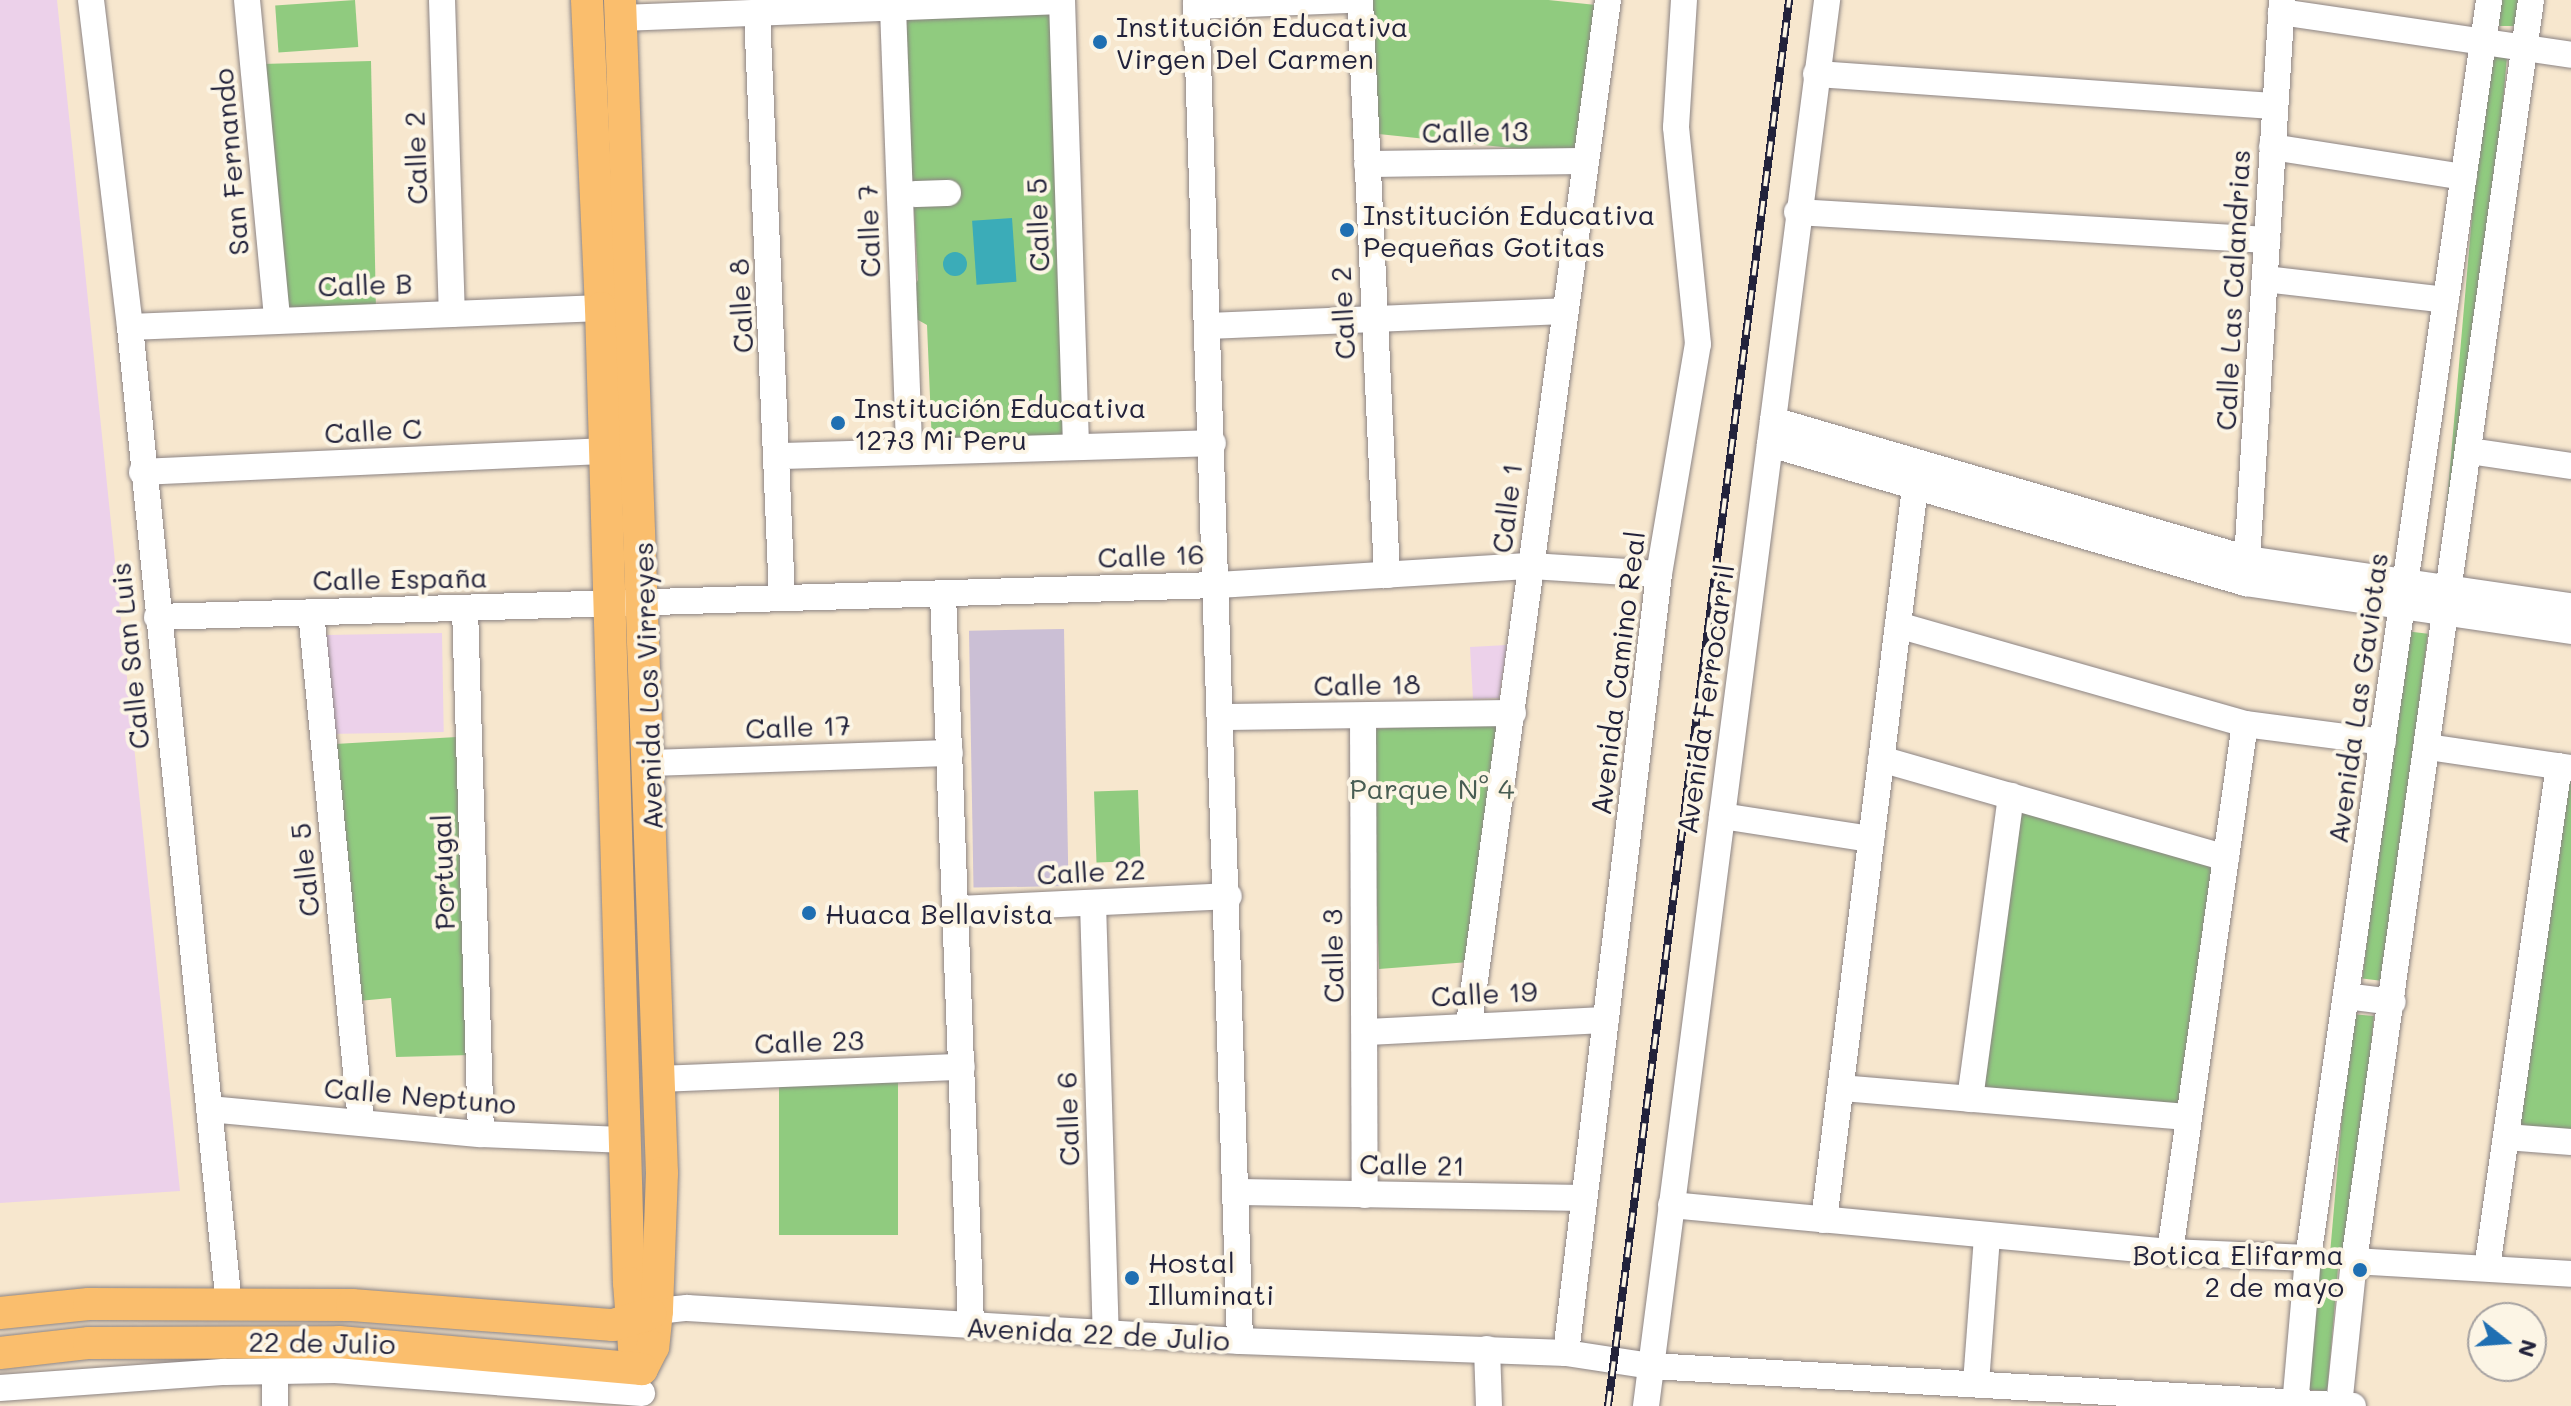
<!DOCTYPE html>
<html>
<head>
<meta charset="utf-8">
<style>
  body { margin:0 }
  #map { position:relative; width:2571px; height:1406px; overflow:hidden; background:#f7e7ce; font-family:Mali,sans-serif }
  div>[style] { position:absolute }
  .built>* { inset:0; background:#ecd1ea; transform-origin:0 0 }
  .industrial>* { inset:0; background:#cbbfd5; transform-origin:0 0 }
  .green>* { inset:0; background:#90cb7f; transform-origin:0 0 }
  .water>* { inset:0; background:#3bacb8; transform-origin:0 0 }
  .round { border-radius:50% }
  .roads { filter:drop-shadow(0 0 2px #8c8484) drop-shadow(0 0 2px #8c8484) }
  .minor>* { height:26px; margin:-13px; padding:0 13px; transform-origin:13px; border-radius:13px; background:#fff }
  .major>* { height:32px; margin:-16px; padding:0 16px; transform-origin:16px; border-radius:16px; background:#fabe6d }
  .rail>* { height:8px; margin-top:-4px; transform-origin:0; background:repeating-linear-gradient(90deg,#fcf5e5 0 15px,#22223b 0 30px); box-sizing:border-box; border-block:2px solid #22223b }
  .dots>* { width:22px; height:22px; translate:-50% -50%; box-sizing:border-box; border:4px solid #fcf5e5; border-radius:50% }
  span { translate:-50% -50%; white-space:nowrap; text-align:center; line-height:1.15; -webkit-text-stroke:8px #fcf5e5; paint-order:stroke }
  .poi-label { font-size:28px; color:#22223b }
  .left { translate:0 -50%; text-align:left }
  .right { translate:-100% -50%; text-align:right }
  .street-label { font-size:28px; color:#22223b }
  .park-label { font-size:28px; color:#485d53 }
  .north { position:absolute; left:2467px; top:1302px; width:80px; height:80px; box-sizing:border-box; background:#fcf5e5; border:2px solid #a5a1a1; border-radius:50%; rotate:107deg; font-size:22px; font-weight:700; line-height:32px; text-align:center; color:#22223b }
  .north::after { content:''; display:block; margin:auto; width:28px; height:36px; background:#1f6fb2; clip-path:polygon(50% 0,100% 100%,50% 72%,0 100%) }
</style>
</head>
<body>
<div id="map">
  <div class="built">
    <i style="clip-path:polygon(0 0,57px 0,180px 1191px,0 1203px)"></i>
    <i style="left:442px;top:633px;width:99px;height:116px;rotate:89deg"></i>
    <i style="clip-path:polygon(1507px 645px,1499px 698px,1473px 699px,1470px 647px)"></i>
  </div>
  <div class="industrial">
    <i style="left:1064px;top:629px;width:257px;height:95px;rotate:89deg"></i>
  </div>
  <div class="green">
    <i style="left:355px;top:0;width:47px;height:80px;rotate:86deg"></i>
    <i style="left:2495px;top:0;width:23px;height:26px"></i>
    <i style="left:1596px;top:5px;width:151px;height:229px;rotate:96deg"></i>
    <i style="clip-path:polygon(1054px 12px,1070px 438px,932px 445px,927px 325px,911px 316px,909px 296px,918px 280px,903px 18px)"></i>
    <i style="left:2486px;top:56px;width:21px;height:517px;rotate:5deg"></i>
    <i style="clip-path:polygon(371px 61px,376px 311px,289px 313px,262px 64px)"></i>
    <i style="left:2405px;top:631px;width:23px;height:350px;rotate:7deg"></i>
    <i style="clip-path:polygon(1501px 723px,1469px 962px,1379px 969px,1371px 729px)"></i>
    <i style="clip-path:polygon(457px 737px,470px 1055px,396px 1057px,391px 998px,358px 1001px,335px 744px)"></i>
    <i style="clip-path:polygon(2571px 777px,2571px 1135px,2518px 1131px,2562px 779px)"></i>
    <i style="left:1138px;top:790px;width:71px;height:44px;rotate:88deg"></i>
    <i style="clip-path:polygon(2022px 807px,2211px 862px,2216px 869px,2187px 1104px,1983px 1095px)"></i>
    <i style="left:2351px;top:1014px;width:23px;height:236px;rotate:5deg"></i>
    <i style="left:898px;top:1077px;width:158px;height:119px;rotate:90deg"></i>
    <i style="left:2317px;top:1267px;width:21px;height:123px;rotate:5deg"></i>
  </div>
  <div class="water">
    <i style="left:1012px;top:218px;width:64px;height:40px;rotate:86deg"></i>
    <i class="round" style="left:943px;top:252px;width:24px;height:24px"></i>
  </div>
  <div class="roads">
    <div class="minor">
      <i style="left:91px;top:0;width:329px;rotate:83.2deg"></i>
      <i style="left:130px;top:327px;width:983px;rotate:84.22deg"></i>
      <i style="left:247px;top:0;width:319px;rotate:84.6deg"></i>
      <i style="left:442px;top:0;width:314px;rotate:88.2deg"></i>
      <i style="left:1062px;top:0;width:447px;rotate:88.2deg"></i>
      <i style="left:1196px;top:0;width:1342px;rotate:88.12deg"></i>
      <i style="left:1360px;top:0;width:576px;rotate:87.31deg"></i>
      <i style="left:1196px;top:6px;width:151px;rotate:-2.3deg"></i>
      <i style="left:893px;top:8px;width:444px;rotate:87.9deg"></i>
      <i style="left:2281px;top:12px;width:293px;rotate:8.4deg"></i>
      <i style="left:757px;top:13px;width:585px;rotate:87.55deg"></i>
      <i style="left:621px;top:18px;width:441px;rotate:-2.2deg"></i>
      <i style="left:1816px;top:74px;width:459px;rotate:4deg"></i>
      <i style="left:2272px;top:147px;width:194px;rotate:8.9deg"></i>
      <i style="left:1367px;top:164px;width:217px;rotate:-0.8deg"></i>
      <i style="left:915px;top:194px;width:33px;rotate:-2deg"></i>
      <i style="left:1797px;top:212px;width:471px;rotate:3.4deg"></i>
      <i style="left:2265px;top:279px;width:182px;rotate:6.6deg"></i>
      <i style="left:1209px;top:326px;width:354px;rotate:-2.4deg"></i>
      <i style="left:130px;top:327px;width:471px;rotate:-2.3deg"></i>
      <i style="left:1773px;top:420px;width:494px;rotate:16.3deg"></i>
      <i style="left:2247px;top:559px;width:327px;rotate:8.3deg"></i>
      <i style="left:1770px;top:444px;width:496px;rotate:16.3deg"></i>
      <i style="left:2246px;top:583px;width:329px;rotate:8.4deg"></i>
      <i style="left:2470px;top:451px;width:102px;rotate:8.4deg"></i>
      <i style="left:779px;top:456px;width:434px;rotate:-1.7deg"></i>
      <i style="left:142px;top:472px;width:464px;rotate:-2.6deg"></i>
      <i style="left:2246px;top:576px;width:577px;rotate:-86.42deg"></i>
      <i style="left:943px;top:595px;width:731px;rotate:87.8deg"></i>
      <i style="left:465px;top:608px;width:526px;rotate:88.26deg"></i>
      <i style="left:311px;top:612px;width:512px;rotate:84.4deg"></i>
      <i style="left:157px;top:617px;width:1061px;rotate:-1.73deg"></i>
      <i style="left:1218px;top:585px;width:314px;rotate:-3.5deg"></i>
      <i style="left:1531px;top:566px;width:128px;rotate:3.6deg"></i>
      <i style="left:1898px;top:625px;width:361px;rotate:15.9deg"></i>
      <i style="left:2245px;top:724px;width:139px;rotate:7.4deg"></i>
      <i style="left:1223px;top:717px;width:290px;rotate:-0.8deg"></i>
      <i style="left:1363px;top:717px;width:478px;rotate:89.8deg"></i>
      <i style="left:2428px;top:747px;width:145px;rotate:8.4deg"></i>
      <i style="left:1881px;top:759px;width:359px;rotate:16deg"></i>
      <i style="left:649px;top:763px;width:301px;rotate:-1.9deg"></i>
      <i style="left:1722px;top:816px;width:151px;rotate:8.8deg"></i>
      <i style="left:1093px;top:903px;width:430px;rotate:88.3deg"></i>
      <i style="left:956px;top:909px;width:273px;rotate:-2.7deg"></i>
      <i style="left:2346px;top:996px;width:47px;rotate:7.3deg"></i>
      <i style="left:1469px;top:1024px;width:1033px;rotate:-82.27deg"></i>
      <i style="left:1366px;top:1032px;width:240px;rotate:-2.9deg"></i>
      <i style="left:659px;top:1079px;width:303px;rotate:-2.3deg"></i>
      <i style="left:1841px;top:1088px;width:349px;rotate:4.8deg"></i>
      <i style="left:1970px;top:1099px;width:306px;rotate:-82.3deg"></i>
      <i style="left:209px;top:1109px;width:273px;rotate:5.3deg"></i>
      <i style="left:481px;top:1134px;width:146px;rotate:2.4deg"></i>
      <i style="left:2506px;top:1137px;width:65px;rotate:4.4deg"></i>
      <i style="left:1239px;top:1192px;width:345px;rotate:1deg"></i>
      <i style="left:1671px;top:1205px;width:501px;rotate:5.38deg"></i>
      <i style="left:2170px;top:1252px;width:138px;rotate:2.5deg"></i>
      <i style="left:1824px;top:1220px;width:739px;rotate:-82.92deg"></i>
      <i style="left:2170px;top:1252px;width:533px;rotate:-81.92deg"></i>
      <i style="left:2354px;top:1261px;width:217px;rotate:3.4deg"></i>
      <i style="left:2487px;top:1268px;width:507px;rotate:-81.84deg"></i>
      <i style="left:657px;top:1311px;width:30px;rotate:-6deg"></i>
      <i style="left:687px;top:1308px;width:554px;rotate:3.42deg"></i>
      <i style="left:1240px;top:1341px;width:326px;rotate:2.1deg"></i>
      <i style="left:1566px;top:1353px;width:86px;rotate:8.7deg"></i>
      <i style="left:1651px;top:1366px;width:703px;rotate:3.26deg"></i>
      <i style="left:1487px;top:1349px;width:57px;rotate:88deg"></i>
      <i style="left:1566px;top:1353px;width:785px;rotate:-83.19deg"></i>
      <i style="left:1659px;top:574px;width:233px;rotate:-80.4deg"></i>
      <i style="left:1698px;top:344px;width:218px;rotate:-95.8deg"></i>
      <i style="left:1676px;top:127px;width:127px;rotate:-86.4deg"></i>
      <i style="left:1976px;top:1383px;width:148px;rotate:-85.7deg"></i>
      <i style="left:0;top:1388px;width:226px;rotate:-4.1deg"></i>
      <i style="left:225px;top:1372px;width:110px;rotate:-1deg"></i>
      <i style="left:335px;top:1370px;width:308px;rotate:4.3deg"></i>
      <i style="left:275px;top:1406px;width:36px;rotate:-90deg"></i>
      <i style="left:1646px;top:1406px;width:1418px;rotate:-82.66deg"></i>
      <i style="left:2295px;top:1406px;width:149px;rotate:-85deg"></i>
      <i style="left:2308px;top:1258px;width:1271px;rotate:-81.81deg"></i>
      <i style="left:2339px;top:1406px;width:146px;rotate:-84.1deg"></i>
      <i style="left:2354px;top:1261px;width:1273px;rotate:-82.01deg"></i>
    </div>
    <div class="major">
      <i style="left:587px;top:0;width:308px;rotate:87.4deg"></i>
      <i style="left:601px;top:308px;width:975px;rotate:88.36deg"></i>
      <i style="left:629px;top:1283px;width:64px;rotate:85.5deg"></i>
      <i style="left:634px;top:1347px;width:23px;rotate:70deg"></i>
      <i style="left:620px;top:0;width:1174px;rotate:87.95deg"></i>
      <i style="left:662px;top:1173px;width:138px;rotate:92.1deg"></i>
      <i style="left:657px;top:1311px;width:36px;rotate:96deg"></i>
      <i style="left:653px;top:1347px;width:25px;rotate:117deg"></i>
      <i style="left:0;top:1313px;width:89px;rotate:-5.8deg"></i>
      <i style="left:89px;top:1304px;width:263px;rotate:0.2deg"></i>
      <i style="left:352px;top:1305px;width:262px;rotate:4.4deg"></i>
      <i style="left:613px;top:1325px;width:39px;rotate:-17deg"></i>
      <i style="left:0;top:1353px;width:90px;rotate:-6.4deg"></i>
      <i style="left:89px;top:1343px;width:250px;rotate:-0.2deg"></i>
      <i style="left:339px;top:1342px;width:304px;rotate:5.1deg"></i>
    </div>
  </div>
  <div class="rail">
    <i style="left:1608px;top:1406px;width:1418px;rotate:-82.66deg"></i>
  </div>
  <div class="dots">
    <i style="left:1100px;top:42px;background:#1f6fb2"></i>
    <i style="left:1347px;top:230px;background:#1f6fb2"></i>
    <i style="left:838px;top:423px;background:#1f6fb2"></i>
    <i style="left:809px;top:913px;background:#1f6fb2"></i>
    <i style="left:2360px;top:1270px;background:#1f6fb2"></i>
    <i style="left:1132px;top:1278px;background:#1f6fb2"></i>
  </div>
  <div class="poi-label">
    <span class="left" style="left:1116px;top:42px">Institución Educativa<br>Virgen Del Carmen</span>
    <span class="left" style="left:1363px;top:230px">Institución Educativa<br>Pequeñas Gotitas</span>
    <span class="left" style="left:854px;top:423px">Institución Educativa<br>1273 Mi Peru</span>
    <span class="left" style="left:825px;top:913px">Huaca Bellavista</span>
    <span class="right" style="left:2344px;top:1270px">Botica Elifarma<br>2 de mayo</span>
    <span class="left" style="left:1148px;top:1278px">Hostal<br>Illuminati</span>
  </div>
  <div class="street-label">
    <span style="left:1475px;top:131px;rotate:-1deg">Calle 13</span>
    <span style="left:415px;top:158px;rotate:-92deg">Calle 2</span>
    <span style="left:230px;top:162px;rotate:-95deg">San Fernando</span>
    <span style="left:1037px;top:225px;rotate:-92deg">Calle 5</span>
    <span style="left:868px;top:231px;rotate:-92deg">Calle 7</span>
    <span style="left:365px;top:284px;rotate:-2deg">Calle B</span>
    <span style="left:2232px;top:290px;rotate:-87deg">Calle Las Calandrias</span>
    <span style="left:740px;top:306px;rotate:-93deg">Calle 8</span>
    <span style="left:1342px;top:313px;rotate:-93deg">Calle 2</span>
    <span style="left:373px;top:430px;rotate:-3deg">Calle C</span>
    <span style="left:1506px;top:508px;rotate:-83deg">Calle 1</span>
    <span style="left:1151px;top:555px;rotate:-2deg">Calle 16</span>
    <span style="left:400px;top:578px;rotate:-1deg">Calle España</span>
    <span style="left:129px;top:656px;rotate:-96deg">Calle San Luis</span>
    <span style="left:1617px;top:673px;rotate:-83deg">Avenida Camino Real</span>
    <span style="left:1367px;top:684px;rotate:-1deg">Calle 18</span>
    <span style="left:647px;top:686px;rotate:-92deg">Avenida Los Virreyes</span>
    <span style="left:2357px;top:698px;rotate:-82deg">Avenida Las Gaviotas</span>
    <span style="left:1705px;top:699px;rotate:-82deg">Avenida Ferrocarril</span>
    <span style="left:798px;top:726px;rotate:-2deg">Calle 17</span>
    <span style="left:304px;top:870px;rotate:-96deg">Calle 5</span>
    <span style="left:1091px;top:871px;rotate:-3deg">Calle 22</span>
    <span style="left:442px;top:872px;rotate:-92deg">Portugal</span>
    <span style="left:1332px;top:956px;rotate:-91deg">Calle 3</span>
    <span style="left:1484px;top:993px;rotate:-3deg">Calle 19</span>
    <span style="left:809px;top:1041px;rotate:-2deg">Calle 23</span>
    <span style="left:420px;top:1095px;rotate:5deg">Calle Neptuno</span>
    <span style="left:1067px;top:1119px;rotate:-92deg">Calle 6</span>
    <span style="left:1412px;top:1164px;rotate:1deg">Calle 21</span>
    <span style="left:1098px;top:1333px;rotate:3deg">Avenida 22 de Julio</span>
    <span style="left:322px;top:1342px;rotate:1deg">22 de Julio</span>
  </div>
  <div class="park-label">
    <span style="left:1432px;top:788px">Parque N° 4</span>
  </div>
  <div class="north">N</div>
</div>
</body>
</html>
